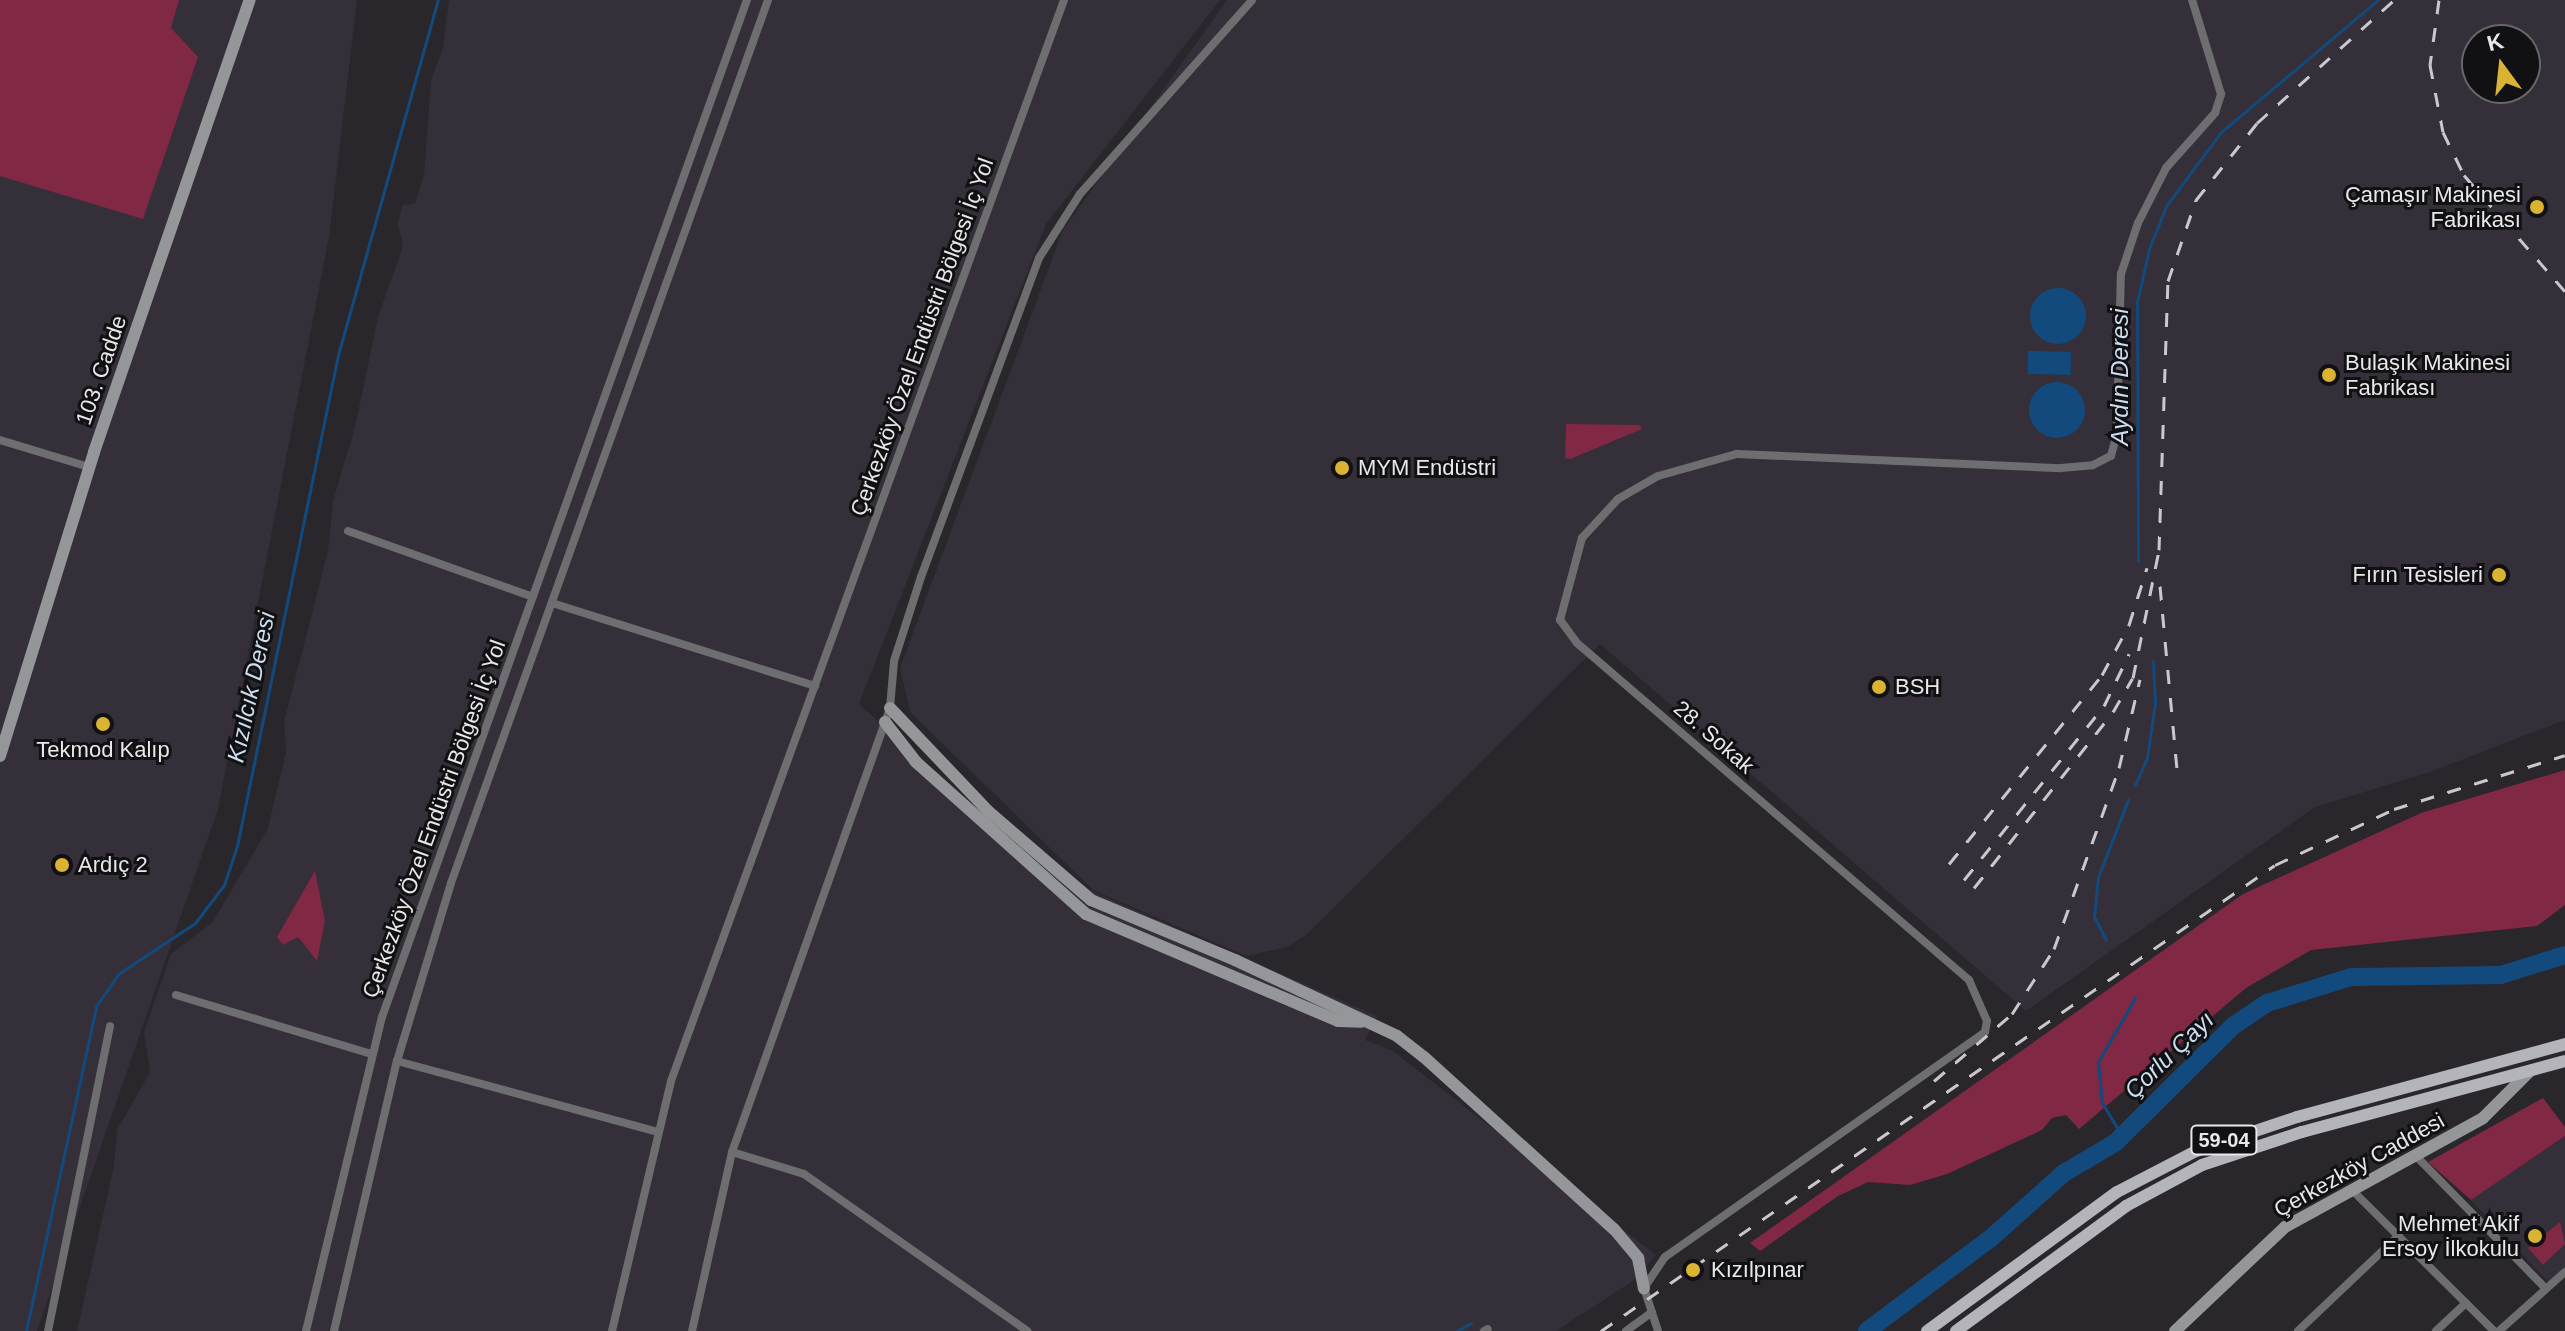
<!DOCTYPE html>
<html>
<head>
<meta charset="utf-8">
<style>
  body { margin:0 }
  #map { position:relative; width:2565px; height:1331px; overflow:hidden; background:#29272b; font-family:Arial,sans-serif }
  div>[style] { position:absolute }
  .built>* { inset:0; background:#342f39 }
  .green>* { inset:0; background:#812844 }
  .water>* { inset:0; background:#134a7e; transform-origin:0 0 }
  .round { border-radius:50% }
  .stream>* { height:3px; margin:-1.5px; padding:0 1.5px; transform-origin:1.5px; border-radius:1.5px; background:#134a7e }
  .river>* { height:18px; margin:-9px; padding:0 9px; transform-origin:9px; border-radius:9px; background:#134a7e }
  .street>* { height:8px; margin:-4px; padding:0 4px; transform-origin:4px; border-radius:4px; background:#6e6e71 }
  .secondary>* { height:12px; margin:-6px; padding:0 6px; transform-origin:6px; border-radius:6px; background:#95969a }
  .primary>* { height:12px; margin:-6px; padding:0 6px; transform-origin:6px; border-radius:6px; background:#b4b5ba }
  .rail>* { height:3px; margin-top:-1.5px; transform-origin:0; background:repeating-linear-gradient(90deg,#cac8cb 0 14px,transparent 0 28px) }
  .dots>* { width:22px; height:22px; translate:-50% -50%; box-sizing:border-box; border:4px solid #111012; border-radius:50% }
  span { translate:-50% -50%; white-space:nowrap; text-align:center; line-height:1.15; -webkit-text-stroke:6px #111012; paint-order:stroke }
  .shield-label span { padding:2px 6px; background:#111012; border:2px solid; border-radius:6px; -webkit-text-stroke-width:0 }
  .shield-label { font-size:20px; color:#e9e7ea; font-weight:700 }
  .poi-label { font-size:22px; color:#e9e7ea }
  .right { translate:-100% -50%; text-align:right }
  .left { translate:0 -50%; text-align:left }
  .street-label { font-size:22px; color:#e9e7ea }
  .water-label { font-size:24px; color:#ccddf0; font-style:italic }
  .north { position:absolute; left:2461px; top:24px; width:80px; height:80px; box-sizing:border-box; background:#111012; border:2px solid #676668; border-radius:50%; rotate:345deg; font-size:22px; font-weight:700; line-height:32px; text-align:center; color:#e9e7ea }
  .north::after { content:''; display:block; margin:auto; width:28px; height:36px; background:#dab333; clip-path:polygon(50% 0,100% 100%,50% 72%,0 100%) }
</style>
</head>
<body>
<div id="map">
  <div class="built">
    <i style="clip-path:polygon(0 0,357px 0,329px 237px,218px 809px,37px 1331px,0 1331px)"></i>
    <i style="clip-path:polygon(449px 0,1220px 0,1046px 224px,859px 704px,1005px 836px,1094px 892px,1377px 1016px,1365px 1040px,1393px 1051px,1656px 1255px,1633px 1281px,1556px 1331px,77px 1331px,114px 1166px,117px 1130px,150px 1072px,144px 1032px,171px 954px,213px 922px,268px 828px,286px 752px,284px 722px,328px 551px,333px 501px,355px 427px,378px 317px,403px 246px,398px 224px,402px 206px,415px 203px,424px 175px,431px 80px,443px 48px)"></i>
    <i style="clip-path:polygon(evenodd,1227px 0,2565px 0,2565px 720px,2430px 772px,2315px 807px,2026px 1011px,1600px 644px,1306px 935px,1287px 947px,1246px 956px,1093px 890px,910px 712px,900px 668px,1063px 230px,1227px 0,2477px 40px,2525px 40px,2525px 88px,2477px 88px,2477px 40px)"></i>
    <i style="clip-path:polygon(2565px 1136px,2565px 1272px,2551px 1285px,2471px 1200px)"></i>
  </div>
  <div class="green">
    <i style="clip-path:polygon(0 0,179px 0,171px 28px,198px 57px,143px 219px,0 176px)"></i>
    <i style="clip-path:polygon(1566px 424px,1640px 425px,1642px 429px,1570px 459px,1565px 458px)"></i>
    <i style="clip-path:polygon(2565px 770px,2565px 905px,2537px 926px,2311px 950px,2246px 988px,2079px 1129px,2066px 1115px,2052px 1118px,2042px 1130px,1947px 1174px,1910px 1185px,1868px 1182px,1838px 1196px,1760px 1251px,1750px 1243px,2243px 894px,2421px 813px)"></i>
    <i style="clip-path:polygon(315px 871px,325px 921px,317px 961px,298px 937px,283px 945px,277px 937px)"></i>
    <i style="clip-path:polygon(2543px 1098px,2565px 1127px,2565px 1136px,2471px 1200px,2428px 1162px)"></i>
    <i style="clip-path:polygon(2560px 1222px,2565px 1244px,2543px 1265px,2528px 1248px)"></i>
  </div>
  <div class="water">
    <i class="round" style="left:2030px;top:288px;width:56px;height:56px"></i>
    <i style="left:2028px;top:351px;width:43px;height:23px;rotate:1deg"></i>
    <i class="round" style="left:2029px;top:382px;width:56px;height:56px"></i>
  </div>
  <div class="stream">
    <i style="left:2138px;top:561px;width:259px;rotate:-90.2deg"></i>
    <i style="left:2137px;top:302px;width:54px;rotate:-77.2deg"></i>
    <i style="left:2149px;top:249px;width:46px;rotate:-68.4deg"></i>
    <i style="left:2166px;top:206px;width:92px;rotate:-53.4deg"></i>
    <i style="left:2221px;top:132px;width:205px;rotate:-40.1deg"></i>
    <i style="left:2135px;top:785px;width:30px;rotate:-66deg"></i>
    <i style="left:2147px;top:758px;width:56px;rotate:-81.7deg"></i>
    <i style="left:2155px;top:703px;width:42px;rotate:-92.7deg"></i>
    <i style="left:2106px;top:940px;width:27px;rotate:-117deg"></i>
    <i style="left:2094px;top:916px;width:39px;rotate:-84deg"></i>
    <i style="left:2098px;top:877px;width:83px;rotate:-68.7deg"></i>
    <i style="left:2122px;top:1136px;width:39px;rotate:-121deg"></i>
    <i style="left:2102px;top:1103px;width:41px;rotate:-95.6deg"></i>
    <i style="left:2098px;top:1062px;width:74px;rotate:-60deg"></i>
    <i style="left:26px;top:1331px;width:332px;rotate:-77.8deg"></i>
    <i style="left:96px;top:1006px;width:39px;rotate:-55deg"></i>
    <i style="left:118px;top:974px;width:92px;rotate:-33.5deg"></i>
    <i style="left:195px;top:923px;width:48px;rotate:-52.7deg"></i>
    <i style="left:224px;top:885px;width:41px;rotate:-71.6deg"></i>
    <i style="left:237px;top:846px;width:501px;rotate:-78.38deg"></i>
    <i style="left:338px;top:355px;width:369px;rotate:-74.3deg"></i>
    <i style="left:1457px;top:1331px;width:16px;rotate:-30deg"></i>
  </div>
  <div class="river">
    <i style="left:1867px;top:1331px;width:155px;rotate:-36.9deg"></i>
    <i style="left:1991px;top:1238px;width:98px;rotate:-41.7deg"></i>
    <i style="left:2064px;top:1173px;width:59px;rotate:-30.5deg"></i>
    <i style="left:2115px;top:1143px;width:166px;rotate:-44.8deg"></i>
    <i style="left:2233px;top:1026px;width:41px;rotate:-34.1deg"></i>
    <i style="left:2267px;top:1003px;width:88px;rotate:-17.2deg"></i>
    <i style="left:2351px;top:977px;width:150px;rotate:-0.8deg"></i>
    <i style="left:2501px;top:975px;width:67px;rotate:-17.4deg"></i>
  </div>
  <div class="street">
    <i style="left:0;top:440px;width:93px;rotate:16.9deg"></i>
    <i style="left:348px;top:531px;width:196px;rotate:19.6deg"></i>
    <i style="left:552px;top:603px;width:276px;rotate:17.5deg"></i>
    <i style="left:176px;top:995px;width:205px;rotate:16.8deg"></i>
    <i style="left:397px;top:1061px;width:270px;rotate:15.2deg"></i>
    <i style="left:732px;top:1152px;width:75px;rotate:17deg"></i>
    <i style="left:804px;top:1174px;width:273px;rotate:35.1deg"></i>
    <i style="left:2415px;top:1155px;width:187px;rotate:45.6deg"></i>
    <i style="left:2351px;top:1189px;width:202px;rotate:44.8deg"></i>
    <i style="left:48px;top:1331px;width:311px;rotate:-78.5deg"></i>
    <i style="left:306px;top:1331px;width:323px;rotate:-76.4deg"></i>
    <i style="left:382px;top:1017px;width:1081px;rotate:-70.26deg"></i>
    <i style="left:334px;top:1331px;width:277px;rotate:-76.9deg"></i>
    <i style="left:397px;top:1061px;width:186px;rotate:-73.1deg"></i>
    <i style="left:451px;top:883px;width:938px;rotate:-70.25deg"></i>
    <i style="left:612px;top:1331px;width:257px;rotate:-76.7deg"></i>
    <i style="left:671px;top:1081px;width:1150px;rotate:-70.02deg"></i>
    <i style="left:692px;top:1331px;width:183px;rotate:-77.4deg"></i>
    <i style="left:732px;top:1152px;width:471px;rotate:-70.4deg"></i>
    <i style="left:890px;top:708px;width:47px;rotate:-85.1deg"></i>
    <i style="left:894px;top:661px;width:88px;rotate:-72.2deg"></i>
    <i style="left:921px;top:577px;width:340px;rotate:-69.7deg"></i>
    <i style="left:1039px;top:258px;width:76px;rotate:-57.4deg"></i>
    <i style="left:1080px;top:194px;width:259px;rotate:-48.4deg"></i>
    <i style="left:1484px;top:1331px;width:4px;rotate:-27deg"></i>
    <i style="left:1626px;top:1331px;width:32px;rotate:-36deg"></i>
    <i style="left:1658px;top:1331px;width:45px;rotate:-108deg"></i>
    <i style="left:1644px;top:1288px;width:37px;rotate:-56deg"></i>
    <i style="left:1665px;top:1257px;width:391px;rotate:-35.1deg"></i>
    <i style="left:1985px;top:1032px;width:11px;rotate:-80deg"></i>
    <i style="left:1987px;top:1021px;width:45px;rotate:-113.7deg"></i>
    <i style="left:1969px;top:980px;width:517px;rotate:-139.31deg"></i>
    <i style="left:1577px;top:643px;width:29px;rotate:-126deg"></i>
    <i style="left:1560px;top:620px;width:85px;rotate:-75deg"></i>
    <i style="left:1582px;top:538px;width:53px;rotate:-47.3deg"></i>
    <i style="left:1618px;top:499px;width:46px;rotate:-29.9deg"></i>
    <i style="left:1658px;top:476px;width:82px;rotate:-15.6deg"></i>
    <i style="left:1737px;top:454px;width:324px;rotate:2.5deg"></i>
    <i style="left:2061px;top:468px;width:32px;rotate:-5deg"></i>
    <i style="left:2093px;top:465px;width:20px;rotate:-27deg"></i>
    <i style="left:2111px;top:456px;width:24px;rotate:-75deg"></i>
    <i style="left:2117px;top:433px;width:159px;rotate:-88.6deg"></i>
    <i style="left:2121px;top:274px;width:54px;rotate:-71.6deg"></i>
    <i style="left:2138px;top:223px;width:62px;rotate:-63deg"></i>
    <i style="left:2166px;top:168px;width:74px;rotate:-48.3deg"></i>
    <i style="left:2215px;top:113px;width:20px;rotate:-72deg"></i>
    <i style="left:2221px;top:94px;width:98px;rotate:-107.1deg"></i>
    <i style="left:2298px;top:1331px;width:139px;rotate:-43.5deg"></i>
    <i style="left:2436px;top:1331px;width:41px;rotate:-43deg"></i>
    <i style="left:2499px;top:1331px;width:89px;rotate:-41.8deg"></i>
  </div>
  <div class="secondary">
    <i style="left:890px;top:708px;width:142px;rotate:46.4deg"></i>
    <i style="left:988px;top:811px;width:136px;rotate:40.8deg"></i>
    <i style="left:1091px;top:900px;width:156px;rotate:22.6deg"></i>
    <i style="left:1235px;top:960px;width:179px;rotate:25.1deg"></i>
    <i style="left:1397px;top:1036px;width:34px;rotate:38deg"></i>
    <i style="left:1424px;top:1057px;width:256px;rotate:42.2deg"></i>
    <i style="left:1614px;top:1229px;width:38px;rotate:50deg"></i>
    <i style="left:1638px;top:1258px;width:31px;rotate:79deg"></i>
    <i style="left:885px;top:722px;width:51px;rotate:52.2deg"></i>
    <i style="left:916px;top:762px;width:228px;rotate:41.8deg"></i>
    <i style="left:1086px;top:914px;width:274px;rotate:23deg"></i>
    <i style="left:1338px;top:1021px;width:23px;rotate:2deg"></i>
    <i style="left:0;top:756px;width:318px;rotate:-72.8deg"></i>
    <i style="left:94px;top:452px;width:478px;rotate:-71deg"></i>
    <i style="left:2175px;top:1331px;width:151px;rotate:-43.4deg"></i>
    <i style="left:2285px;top:1227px;width:226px;rotate:-28.8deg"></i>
    <i style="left:2483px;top:1118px;width:66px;rotate:-45deg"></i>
  </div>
  <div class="primary">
    <i style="left:1927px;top:1331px;width:235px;rotate:-36.2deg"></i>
    <i style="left:2117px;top:1192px;width:89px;rotate:-27.4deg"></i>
    <i style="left:2196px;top:1151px;width:107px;rotate:-18.6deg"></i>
    <i style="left:2297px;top:1117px;width:278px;rotate:-15.2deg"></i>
    <i style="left:1956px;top:1331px;width:211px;rotate:-36.3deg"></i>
    <i style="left:2126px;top:1206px;width:86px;rotate:-28.3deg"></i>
    <i style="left:2202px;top:1165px;width:105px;rotate:-18.3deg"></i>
    <i style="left:2302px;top:1132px;width:272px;rotate:-15.1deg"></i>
  </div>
  <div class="rail">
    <i style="left:2439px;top:0;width:66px;rotate:97.9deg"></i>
    <i style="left:2430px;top:65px;width:68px;rotate:79deg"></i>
    <i style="left:2443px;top:132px;width:48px;rotate:64deg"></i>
    <i style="left:2464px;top:175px;width:154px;rotate:49deg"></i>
    <i style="left:2160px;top:586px;width:184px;rotate:84.7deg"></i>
    <i style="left:1949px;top:864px;width:243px;rotate:-51deg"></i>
    <i style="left:2102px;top:675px;width:57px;rotate:-61.6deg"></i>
    <i style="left:2129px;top:625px;width:60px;rotate:-72.5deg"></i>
    <i style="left:1964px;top:880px;width:223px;rotate:-51.2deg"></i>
    <i style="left:2104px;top:706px;width:58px;rotate:-64.3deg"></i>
    <i style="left:1974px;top:888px;width:224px;rotate:-51.7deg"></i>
    <i style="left:2113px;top:712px;width:39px;rotate:-60deg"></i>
    <i style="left:2133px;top:678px;width:131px;rotate:-78.5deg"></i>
    <i style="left:2159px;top:550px;width:269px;rotate:-88.1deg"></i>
    <i style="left:2168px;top:281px;width:86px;rotate:-70.9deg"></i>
    <i style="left:2196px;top:200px;width:98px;rotate:-51.6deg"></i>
    <i style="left:2257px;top:123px;width:184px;rotate:-41.9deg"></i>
    <i style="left:1934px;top:1081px;width:103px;rotate:-40.7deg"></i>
    <i style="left:2012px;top:1014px;width:77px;rotate:-57.1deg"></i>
    <i style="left:2054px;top:949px;width:192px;rotate:-70.2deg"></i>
    <i style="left:2119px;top:768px;width:91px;rotate:-76.7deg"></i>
    <i style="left:1601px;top:1331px;width:819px;rotate:-34.66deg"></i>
    <i style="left:2275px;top:865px;width:132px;rotate:-25.2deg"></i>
    <i style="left:2394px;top:809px;width:179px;rotate:-17.5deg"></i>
  </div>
  <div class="dots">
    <i style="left:2537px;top:207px;background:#dab333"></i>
    <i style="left:2329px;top:375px;background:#dab333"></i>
    <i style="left:1342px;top:468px;background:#dab333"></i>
    <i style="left:2499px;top:575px;background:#dab333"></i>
    <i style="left:1879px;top:687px;background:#dab333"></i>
    <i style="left:103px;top:724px;background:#dab333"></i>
    <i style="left:62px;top:865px;background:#dab333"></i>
    <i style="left:2535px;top:1236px;background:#dab333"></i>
    <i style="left:1693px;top:1270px;background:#dab333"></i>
  </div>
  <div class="shield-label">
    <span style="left:2224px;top:1140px">59-04</span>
  </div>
  <div class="poi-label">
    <span class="right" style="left:2521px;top:207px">Çamaşır Makinesi<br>Fabrikası</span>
    <span class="left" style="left:2345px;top:375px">Bulaşık Makinesi<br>Fabrikası</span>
    <span class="left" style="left:1358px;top:468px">MYM Endüstri</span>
    <span class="right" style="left:2483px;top:575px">Fırın Tesisleri</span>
    <span class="left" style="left:1895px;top:687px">BSH</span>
    <span style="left:103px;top:750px">Tekmod Kalıp</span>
    <span class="left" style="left:78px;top:865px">Ardıç 2</span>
    <span class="right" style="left:2519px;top:1236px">Mehmet Akif<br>Ersoy İlkokulu</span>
    <span class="left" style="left:1711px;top:1270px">Kızılpınar</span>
  </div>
  <div class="street-label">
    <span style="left:922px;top:337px;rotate:-70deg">Çerkezköy Özel Endüstri Bölgesi İç Yol</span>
    <span style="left:101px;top:370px;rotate:-71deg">103. Cadde</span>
    <span style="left:1714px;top:737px;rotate:41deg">28. Sokak</span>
    <span style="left:434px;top:819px;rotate:-70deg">Çerkezköy Özel Endüstri Bölgesi İç Yol</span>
    <span style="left:2359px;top:1165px;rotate:-29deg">Çerkezköy Caddesi</span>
  </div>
  <div class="water-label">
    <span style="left:2120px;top:377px;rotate:-90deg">Aydın Deresi</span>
    <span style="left:251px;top:687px;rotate:-78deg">Kızılcık Deresi</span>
    <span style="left:2169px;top:1055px;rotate:-44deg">Çorlu Çayı</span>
  </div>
  <div class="north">K</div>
</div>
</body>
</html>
